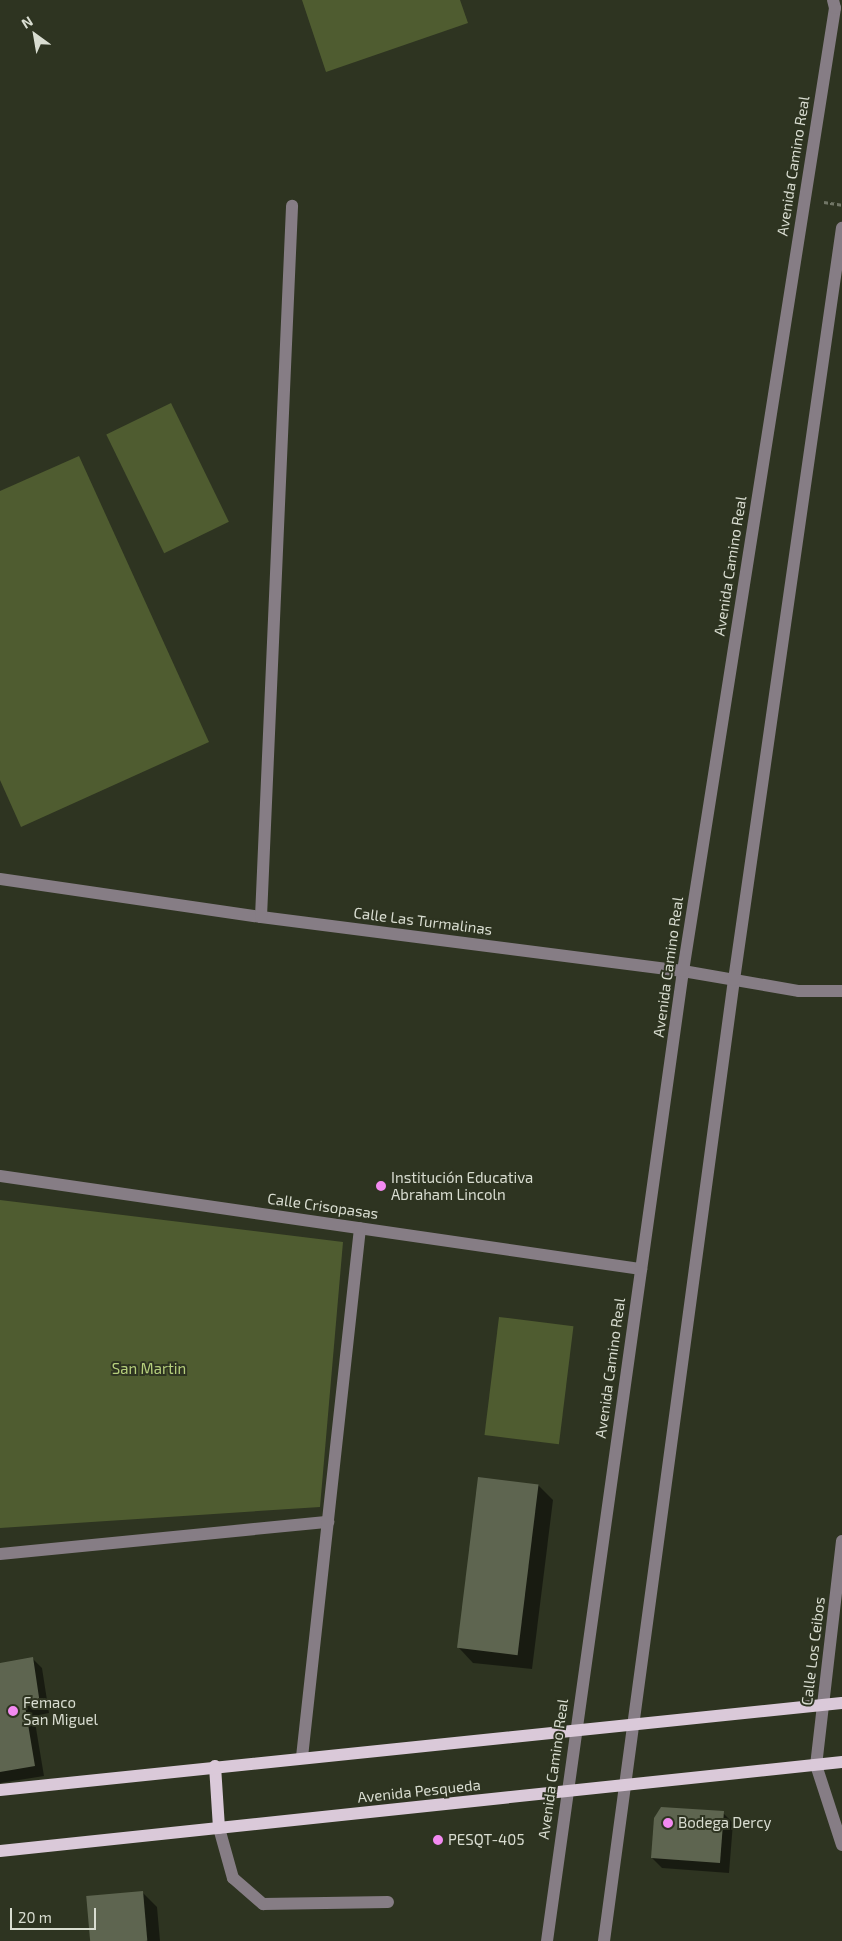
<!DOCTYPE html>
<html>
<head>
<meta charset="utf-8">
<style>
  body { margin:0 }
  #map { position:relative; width:842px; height:1941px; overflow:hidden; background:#2e3421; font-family:"Exo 2",sans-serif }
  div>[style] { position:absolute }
  .green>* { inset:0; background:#4f5c30; transform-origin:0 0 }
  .shadow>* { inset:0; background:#0007 }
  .building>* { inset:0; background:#5e6550; transform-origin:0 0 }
  .path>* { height:3px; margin-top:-1.5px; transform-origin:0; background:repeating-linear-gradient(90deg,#717666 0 4px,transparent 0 6.5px) }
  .minor>* { height:12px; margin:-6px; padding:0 6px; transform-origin:6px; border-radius:6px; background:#867d85 }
  .major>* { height:12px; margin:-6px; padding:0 6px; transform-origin:6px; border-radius:6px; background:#dac9d9 }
  .dots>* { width:14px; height:14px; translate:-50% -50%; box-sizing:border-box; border:2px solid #2e3421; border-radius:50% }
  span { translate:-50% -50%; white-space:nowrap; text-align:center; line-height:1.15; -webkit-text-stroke:4px #2e3421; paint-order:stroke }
  .street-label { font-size:15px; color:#d9ddd1 }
  .poi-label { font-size:15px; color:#d9ddd1 }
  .left { translate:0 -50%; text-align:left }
  .park-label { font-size:15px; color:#b5ce7c }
  .north { position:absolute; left:10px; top:10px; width:50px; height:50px; -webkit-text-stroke:4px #2e3421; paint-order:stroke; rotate:328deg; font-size:14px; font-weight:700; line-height:20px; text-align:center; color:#d9ddd1 }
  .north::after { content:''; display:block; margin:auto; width:18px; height:22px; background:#d9ddd1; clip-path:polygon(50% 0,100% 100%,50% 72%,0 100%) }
  .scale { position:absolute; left:10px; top:1908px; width:86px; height:22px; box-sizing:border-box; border:2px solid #d9ddd1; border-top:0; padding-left:6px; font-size:15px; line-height:18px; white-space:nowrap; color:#d9ddd1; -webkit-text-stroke:4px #2e3421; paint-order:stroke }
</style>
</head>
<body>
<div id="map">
  <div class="green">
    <i style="clip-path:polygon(302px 0,460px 0,468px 23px,326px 72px)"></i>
    <i style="left:171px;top:403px;width:132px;height:72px;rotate:64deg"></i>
    <i style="clip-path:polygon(79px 456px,209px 742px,21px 827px,0 780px,0 491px)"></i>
    <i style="clip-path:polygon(0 1200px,343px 1242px,320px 1507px,0 1528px)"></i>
    <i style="left:499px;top:1317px;width:75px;height:119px;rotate:7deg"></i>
  </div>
  <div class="shadow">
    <i style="clip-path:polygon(538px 1485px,553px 1500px,532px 1669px,473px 1663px,459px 1648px)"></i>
    <i style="clip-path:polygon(32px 1658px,42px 1668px,49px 1713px,34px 1716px,44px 1776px,0 1783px,0 1664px)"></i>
    <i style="clip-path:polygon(723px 1813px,733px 1823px,729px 1873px,662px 1868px,652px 1858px)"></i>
    <i style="clip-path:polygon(142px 1892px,157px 1907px,160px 1941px,91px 1941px)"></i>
  </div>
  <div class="building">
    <i style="left:478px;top:1477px;width:61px;height:172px;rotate:7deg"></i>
    <i style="clip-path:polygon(33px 1657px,40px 1704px,25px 1706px,35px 1766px,0 1772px,0 1663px)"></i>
    <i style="clip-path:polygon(661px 1807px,724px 1811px,720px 1863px,651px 1858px,654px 1818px)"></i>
    <i style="left:143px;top:1891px;width:50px;height:57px;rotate:85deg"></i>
  </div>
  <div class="path">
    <i style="left:824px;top:202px;width:18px;rotate:9deg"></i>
  </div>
  <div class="minor">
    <i style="left:0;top:879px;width:264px;rotate:8.3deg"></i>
    <i style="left:261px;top:917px;width:425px;rotate:7.3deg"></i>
    <i style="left:683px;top:971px;width:118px;rotate:9.8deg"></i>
    <i style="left:799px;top:991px;width:43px"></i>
    <i style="left:261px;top:917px;width:712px;rotate:-87.5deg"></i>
    <i style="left:0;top:1176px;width:648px;rotate:8.26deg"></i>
    <i style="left:842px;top:1541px;width:226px;rotate:96.6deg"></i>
    <i style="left:816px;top:1765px;width:84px;rotate:72deg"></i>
    <i style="left:0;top:1554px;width:330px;rotate:-5.6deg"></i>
    <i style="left:302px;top:1757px;width:532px;rotate:-83.74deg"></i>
    <i style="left:219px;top:1828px;width:52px;rotate:74.4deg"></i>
    <i style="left:233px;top:1878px;width:40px;rotate:41deg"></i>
    <i style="left:263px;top:1904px;width:125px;rotate:-0.9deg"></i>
    <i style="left:547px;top:1941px;width:979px;rotate:-82.02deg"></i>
    <i style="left:683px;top:971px;width:975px;rotate:-81.03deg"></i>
    <i style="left:835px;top:8px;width:8px;rotate:-104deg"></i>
    <i style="left:604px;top:1941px;width:970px;rotate:-82.3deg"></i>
    <i style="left:734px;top:980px;width:760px;rotate:-81.83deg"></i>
  </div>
  <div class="major">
    <i style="left:215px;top:1766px;width:62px;rotate:86.3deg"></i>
    <i style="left:0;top:1790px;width:846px;rotate:-5.9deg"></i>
    <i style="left:0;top:1851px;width:847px;rotate:-6.03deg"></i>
  </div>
  <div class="dots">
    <i style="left:381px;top:1186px;background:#f38af1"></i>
    <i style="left:13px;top:1711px;background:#f38af1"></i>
    <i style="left:668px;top:1823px;background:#f38af1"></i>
    <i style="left:438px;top:1840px;background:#f38af1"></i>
  </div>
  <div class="street-label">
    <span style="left:793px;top:166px;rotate:-81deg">Avenida Camino Real</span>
    <span style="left:730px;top:566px;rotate:-81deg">Avenida Camino Real</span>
    <span style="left:423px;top:921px;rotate:7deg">Calle Las Turmalinas</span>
    <span style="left:668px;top:967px;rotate:-82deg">Avenida Camino Real</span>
    <span style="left:323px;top:1206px;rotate:8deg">Calle Crisopasas</span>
    <span style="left:610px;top:1368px;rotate:-82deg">Avenida Camino Real</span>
    <span style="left:813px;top:1651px;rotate:-83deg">Calle Los Ceibos</span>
    <span style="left:553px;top:1769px;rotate:-82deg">Avenida Camino Real</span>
    <span style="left:419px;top:1791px;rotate:-6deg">Avenida Pesqueda</span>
  </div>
  <div class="poi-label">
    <span class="left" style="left:391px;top:1186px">Institución Educativa<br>Abraham Lincoln</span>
    <span class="left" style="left:23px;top:1711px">Femaco<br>San Miguel</span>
    <span class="left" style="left:678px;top:1823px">Bodega Dercy</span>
    <span class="left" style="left:448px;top:1840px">PESQT-405</span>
  </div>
  <div class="park-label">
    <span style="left:149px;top:1369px">San Martin</span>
  </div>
  <div class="north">N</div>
  <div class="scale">20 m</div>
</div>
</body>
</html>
